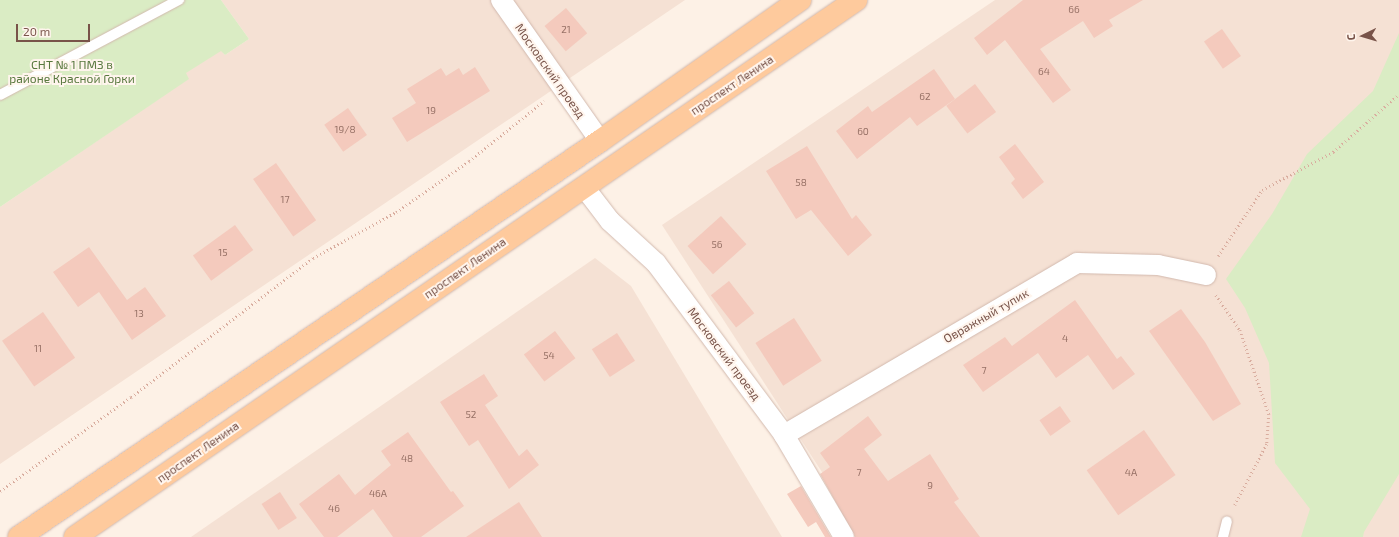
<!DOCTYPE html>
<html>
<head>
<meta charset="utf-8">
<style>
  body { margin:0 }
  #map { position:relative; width:1399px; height:537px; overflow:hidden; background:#fdf1e6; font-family:"Exo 2",sans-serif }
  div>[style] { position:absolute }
  .residential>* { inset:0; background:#f5e1d4 }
  .green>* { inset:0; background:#daecc4 }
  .building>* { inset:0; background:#f4cabd; transform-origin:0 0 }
  .path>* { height:2.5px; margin-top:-1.25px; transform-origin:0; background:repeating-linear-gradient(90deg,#d9ad9f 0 1px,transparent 0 4px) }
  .roads { filter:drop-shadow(0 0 1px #d2b9ae) drop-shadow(0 0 1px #d2b9ae) }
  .service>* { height:10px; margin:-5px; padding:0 5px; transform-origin:5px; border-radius:5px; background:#fff }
  .minor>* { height:20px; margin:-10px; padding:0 10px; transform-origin:10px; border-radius:10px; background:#fff }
  .primary>* { height:22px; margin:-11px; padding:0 11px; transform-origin:11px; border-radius:11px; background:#feca9d }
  span { translate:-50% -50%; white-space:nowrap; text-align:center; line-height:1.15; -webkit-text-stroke:4px #fff5ed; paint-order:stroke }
  .number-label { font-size:10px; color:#977166 }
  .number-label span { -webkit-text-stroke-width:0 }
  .park-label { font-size:12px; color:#58783e }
  .street-label { font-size:12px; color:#785349 }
  .north { position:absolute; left:1343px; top:16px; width:40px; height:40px; -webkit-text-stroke:3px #fff5ed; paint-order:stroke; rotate:265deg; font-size:11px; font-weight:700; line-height:16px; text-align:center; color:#785349 }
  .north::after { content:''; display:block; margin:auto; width:14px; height:18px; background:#785349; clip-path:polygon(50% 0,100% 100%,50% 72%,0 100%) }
  .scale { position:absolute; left:16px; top:24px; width:74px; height:18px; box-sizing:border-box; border:2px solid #785349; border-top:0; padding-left:5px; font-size:12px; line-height:14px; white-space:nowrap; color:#785349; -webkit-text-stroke:3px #fff5ed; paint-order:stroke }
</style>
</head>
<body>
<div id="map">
  <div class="residential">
    <i style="clip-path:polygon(221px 0,685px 0,0 464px,0 207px,188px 79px,185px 73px,221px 50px,225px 55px,249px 39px)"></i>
    <i style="clip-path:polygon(995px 0,1399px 0,1399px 537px,864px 537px,662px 225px)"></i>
    <i style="clip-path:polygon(595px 258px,631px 286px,782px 537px,191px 537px)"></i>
  </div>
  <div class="green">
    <i style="clip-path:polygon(0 0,221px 0,249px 39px,225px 55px,221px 51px,186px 73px,189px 79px,0 207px)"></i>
    <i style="clip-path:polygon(1399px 33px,1399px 474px,1364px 532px,1363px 537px,1301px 537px,1310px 509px,1275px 463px,1269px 363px,1245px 308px,1226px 279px,1272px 214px,1307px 154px,1373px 91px)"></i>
  </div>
  <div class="building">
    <i style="clip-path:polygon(1023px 0,1143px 0,1109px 20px,1113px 26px,1094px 38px,1083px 21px,1040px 49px,1071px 90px,1053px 103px,1005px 40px,987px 55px,974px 38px)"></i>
    <i style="left:566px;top:8px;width:33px;height:28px;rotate:50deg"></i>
    <i style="left:1222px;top:29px;width:33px;height:22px;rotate:55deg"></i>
    <i style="clip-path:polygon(475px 67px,490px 91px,407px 142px,392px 118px,416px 103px,407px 89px,441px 68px,446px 76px,459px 68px,463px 75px)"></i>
    <i style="clip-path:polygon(934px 69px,955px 99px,917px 126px,910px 117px,857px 159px,836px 131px,868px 106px,872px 112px)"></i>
    <i style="left:975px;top:84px;width:35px;height:36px;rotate:53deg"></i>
    <i style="left:348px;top:108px;width:33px;height:29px;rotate:55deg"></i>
    <i style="clip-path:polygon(1015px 144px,1044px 182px,1023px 199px,1011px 183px,1015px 179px,999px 157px)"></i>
    <i style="clip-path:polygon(807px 146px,852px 219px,856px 215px,872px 235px,848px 256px,811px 210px,796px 219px,766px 171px)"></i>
    <i style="left:276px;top:163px;width:70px;height:28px;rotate:55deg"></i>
    <i style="left:721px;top:216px;width:38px;height:45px;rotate:48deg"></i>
    <i style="left:235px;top:225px;width:31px;height:52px;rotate:54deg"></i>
    <i style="clip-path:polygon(89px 247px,127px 300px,145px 287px,166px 316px,132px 340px,99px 292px,78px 307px,53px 272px)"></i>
    <i style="left:729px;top:281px;width:41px;height:23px;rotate:52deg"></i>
    <i style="clip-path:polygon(1075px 300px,1117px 359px,1121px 356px,1135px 374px,1113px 390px,1088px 355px,1056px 378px,1038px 353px,983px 392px,963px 365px,1005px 337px,1012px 346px)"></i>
    <i style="clip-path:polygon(1181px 309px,1205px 342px,1241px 404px,1213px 421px,1149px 331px)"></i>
    <i style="left:43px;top:312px;width:56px;height:50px;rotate:55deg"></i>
    <i style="left:794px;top:318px;width:51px;height:46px;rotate:57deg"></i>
    <i style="left:555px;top:331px;width:34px;height:39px;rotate:53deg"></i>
    <i style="left:617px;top:333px;width:33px;height:30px;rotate:57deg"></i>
    <i style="clip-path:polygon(484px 374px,498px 396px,485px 405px,519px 456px,527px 449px,539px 465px,509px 489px,478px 440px,469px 446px,440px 402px)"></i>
    <i style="left:1060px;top:406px;width:19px;height:25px;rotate:55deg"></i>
    <i style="clip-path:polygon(868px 416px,882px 435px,864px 449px,888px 481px,930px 454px,959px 499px,954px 502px,980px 537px,855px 537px,820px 474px,830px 467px,820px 453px)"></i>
    <i style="left:1144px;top:430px;width:55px;height:70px;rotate:55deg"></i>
    <i style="clip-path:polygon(408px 432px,451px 492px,453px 491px,464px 506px,421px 537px,393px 537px,373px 509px,337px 537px,324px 537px,299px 504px,339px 474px,355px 495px,391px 465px,381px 451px)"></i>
    <i style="clip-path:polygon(801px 486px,831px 537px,825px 537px,816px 522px,808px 527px,787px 494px)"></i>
    <i style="left:280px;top:492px;width:31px;height:22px;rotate:57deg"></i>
    <i style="clip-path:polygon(519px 502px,542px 537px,466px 537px)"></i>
  </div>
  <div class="path">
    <i style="left:1218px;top:256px;width:79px;rotate:-56.3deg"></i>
    <i style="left:1262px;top:190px;width:81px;rotate:-28.2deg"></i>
    <i style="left:1333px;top:152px;width:88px;rotate:-41.3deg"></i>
    <i style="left:1216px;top:295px;width:42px;rotate:55.6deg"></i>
    <i style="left:1240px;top:330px;width:89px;rotate:71deg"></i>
    <i style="left:1269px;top:414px;width:30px;rotate:94deg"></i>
    <i style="left:1267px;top:444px;width:69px;rotate:117.7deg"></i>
    <i style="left:0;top:491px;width:161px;rotate:-35.7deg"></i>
    <i style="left:131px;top:397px;width:229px;rotate:-37.4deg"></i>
    <i style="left:313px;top:258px;width:95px;rotate:-29deg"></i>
    <i style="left:396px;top:212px;width:89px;rotate:-34.9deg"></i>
    <i style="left:469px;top:161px;width:96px;rotate:-38.7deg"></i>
  </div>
  <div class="roads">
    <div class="service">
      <i style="left:0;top:95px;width:203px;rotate:-28deg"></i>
      <i style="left:1223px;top:537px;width:16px;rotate:-76deg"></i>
    </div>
    <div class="minor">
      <i style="left:501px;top:0;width:172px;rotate:54.9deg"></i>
      <i style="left:584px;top:187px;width:43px;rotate:52.6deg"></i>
      <i style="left:610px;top:221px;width:62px;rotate:42.4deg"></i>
      <i style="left:656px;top:263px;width:214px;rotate:53.3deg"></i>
      <i style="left:784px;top:435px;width:118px;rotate:59.5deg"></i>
      <i style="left:784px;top:435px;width:340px;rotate:-30.4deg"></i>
      <i style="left:1077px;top:263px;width:81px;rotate:1.4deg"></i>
      <i style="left:1158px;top:265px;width:49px;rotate:11.8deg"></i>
    </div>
    <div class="primary">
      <i style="left:19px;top:537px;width:703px;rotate:-34.28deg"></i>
      <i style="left:600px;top:141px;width:245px;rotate:-35.2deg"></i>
      <i style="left:75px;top:537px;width:948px;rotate:-34.51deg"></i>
    </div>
  </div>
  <div class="number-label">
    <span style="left:1074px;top:10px">66</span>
    <span style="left:566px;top:30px">21</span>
    <span style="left:1044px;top:72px">64</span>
    <span style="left:925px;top:97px">62</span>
    <span style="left:431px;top:111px">19</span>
    <span style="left:345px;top:130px">19/8</span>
    <span style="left:863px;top:132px">60</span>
    <span style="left:801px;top:183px">58</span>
    <span style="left:285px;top:200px">17</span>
    <span style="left:717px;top:245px">56</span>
    <span style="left:223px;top:253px">15</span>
    <span style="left:139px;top:314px">13</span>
    <span style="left:1065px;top:339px">4</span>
    <span style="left:38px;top:349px">11</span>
    <span style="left:549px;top:356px">54</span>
    <span style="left:984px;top:371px">7</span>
    <span style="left:471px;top:415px">52</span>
    <span style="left:407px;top:459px">48</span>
    <span style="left:859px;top:473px">7</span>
    <span style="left:1131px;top:473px">4А</span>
    <span style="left:930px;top:486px">9</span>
    <span style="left:378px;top:494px">46А</span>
    <span style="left:334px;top:509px">46</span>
  </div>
  <div class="park-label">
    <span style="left:72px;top:72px">СНТ № 1 ПМЗ в<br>районе Красной Горки</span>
  </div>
  <div class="street-label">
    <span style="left:550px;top:71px;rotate:55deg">Московский проезд</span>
    <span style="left:732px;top:85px;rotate:-34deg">проспект Ленина</span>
    <span style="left:465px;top:268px;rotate:-35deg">проспект Ленина</span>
    <span style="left:986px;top:316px;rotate:-30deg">Овражный тупик</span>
    <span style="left:724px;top:354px;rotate:53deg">Московский проезд</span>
    <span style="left:198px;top:452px;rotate:-35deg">проспект Ленина</span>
  </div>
  <div class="north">С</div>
  <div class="scale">20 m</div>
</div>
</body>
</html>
